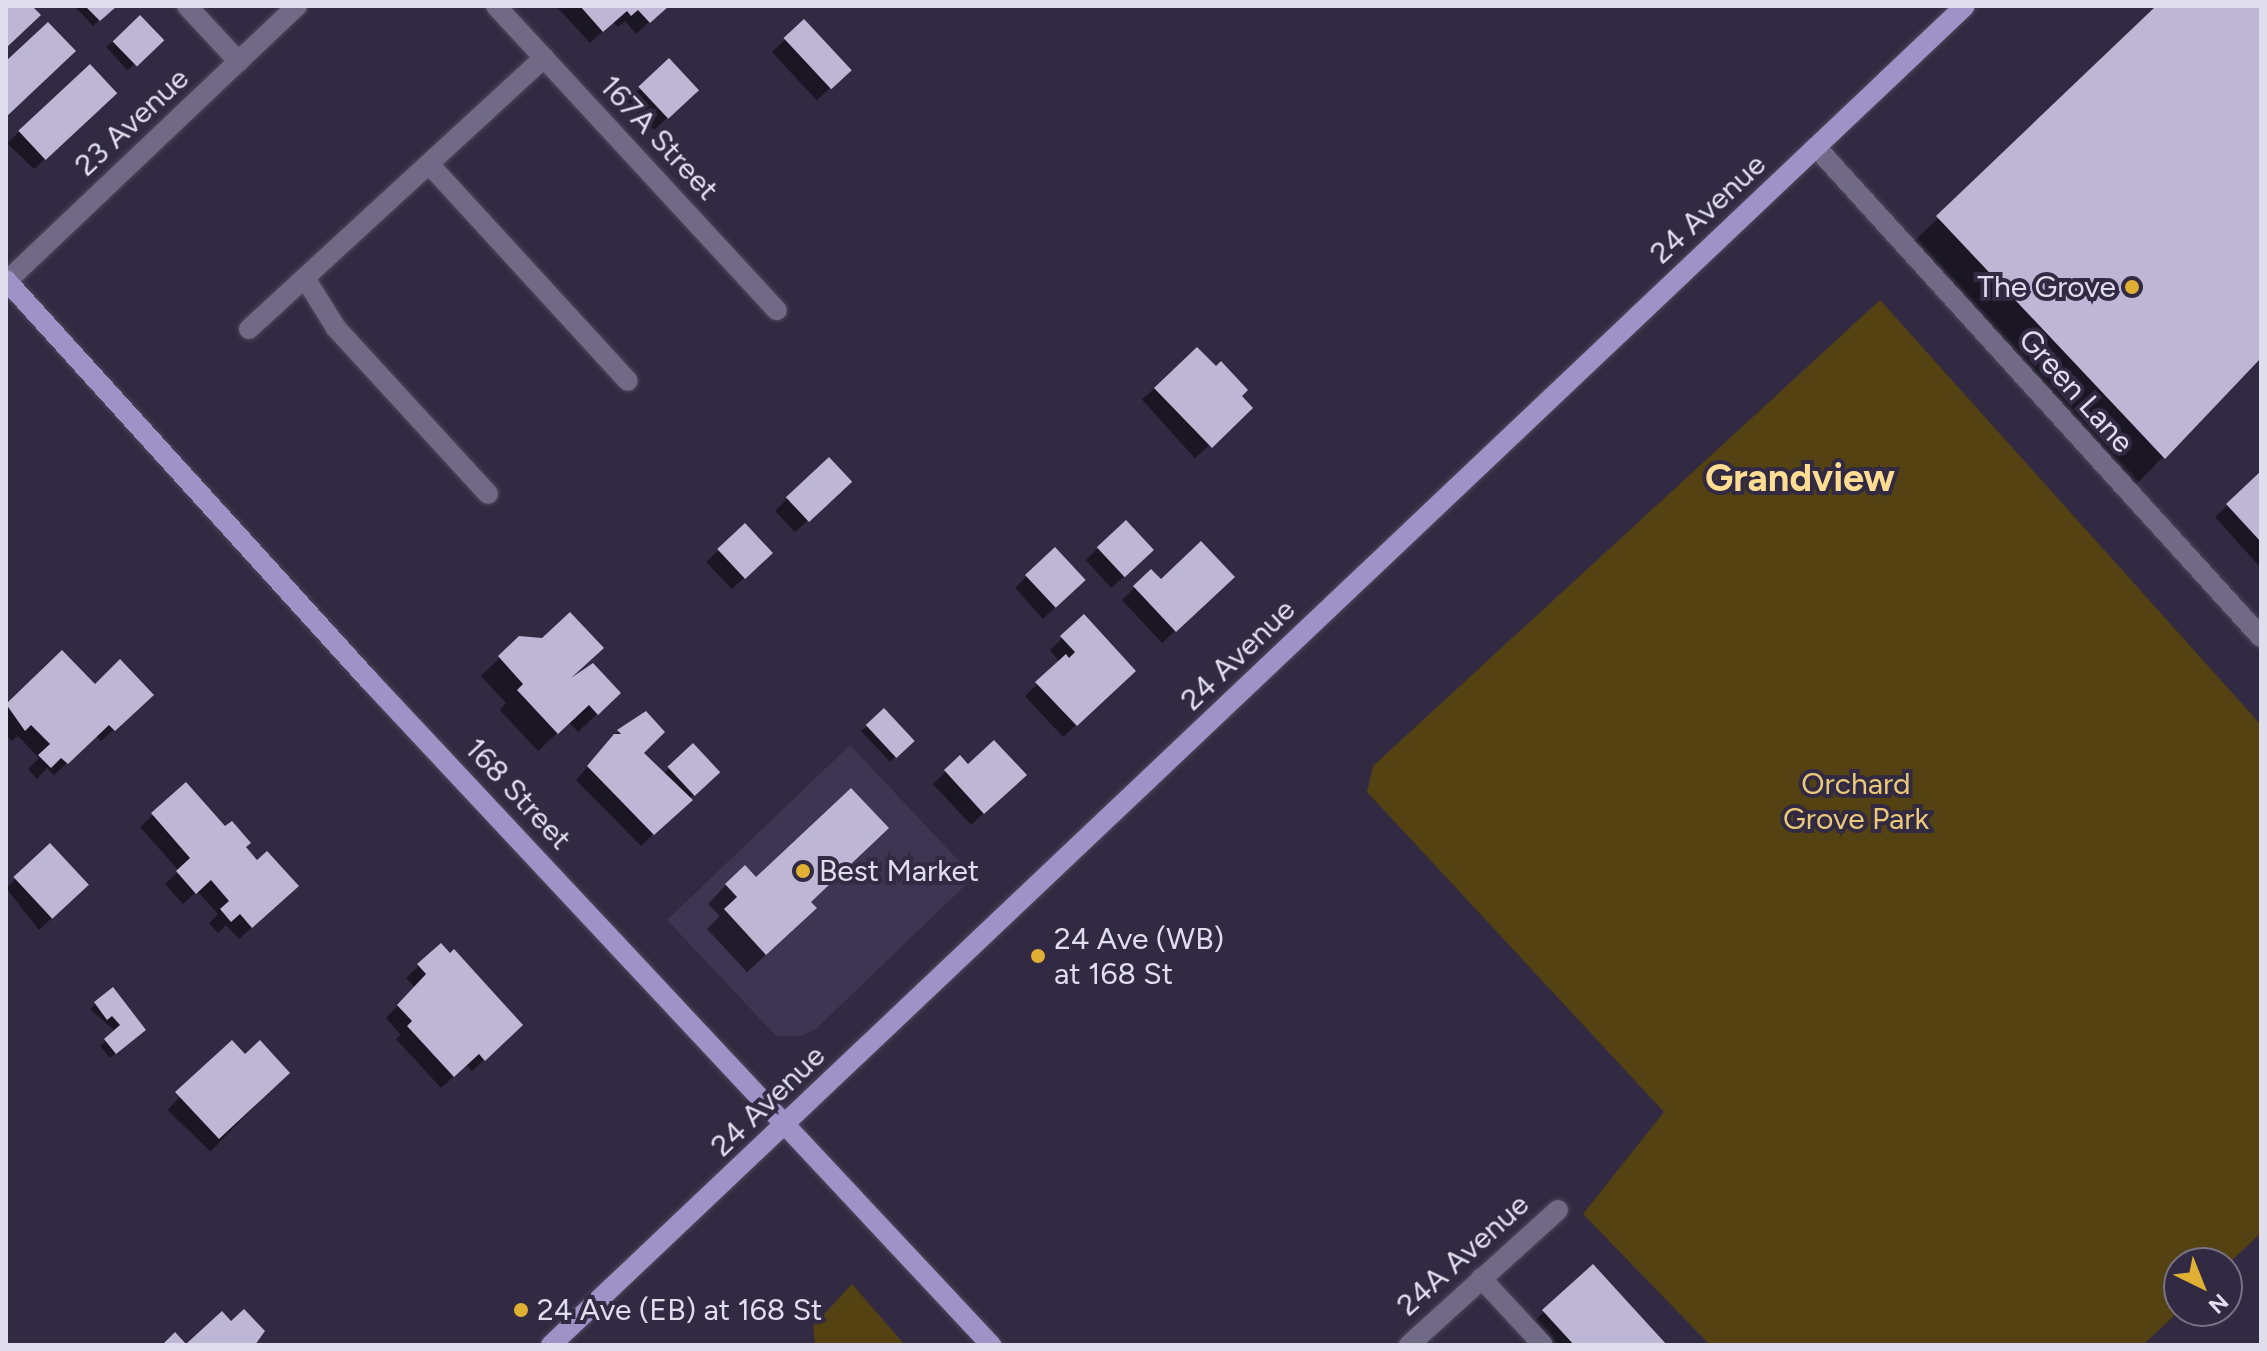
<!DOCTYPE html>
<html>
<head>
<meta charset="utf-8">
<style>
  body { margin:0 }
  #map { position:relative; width:2267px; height:1351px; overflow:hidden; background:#312a42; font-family:Figtree,sans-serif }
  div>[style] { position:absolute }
  .built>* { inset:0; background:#3d3552 }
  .green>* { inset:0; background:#544212 }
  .shadow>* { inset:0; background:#0007; transform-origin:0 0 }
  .building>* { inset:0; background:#bdb6d4; transform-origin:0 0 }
  .roads { filter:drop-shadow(0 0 2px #4d475b) drop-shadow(0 0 2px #4d475b) }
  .minor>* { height:20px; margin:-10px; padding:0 10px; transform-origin:10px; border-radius:10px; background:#706a86 }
  .major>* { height:20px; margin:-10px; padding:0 10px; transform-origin:10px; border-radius:10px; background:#9f92c6 }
  .dots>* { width:22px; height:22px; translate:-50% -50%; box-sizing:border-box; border:4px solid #312a42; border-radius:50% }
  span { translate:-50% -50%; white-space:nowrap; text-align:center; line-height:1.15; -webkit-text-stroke:8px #312a42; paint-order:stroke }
  .street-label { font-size:30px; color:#e0dded }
  .poi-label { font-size:30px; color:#e0dded }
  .right { translate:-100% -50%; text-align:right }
  .left { translate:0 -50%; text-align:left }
  .park-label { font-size:30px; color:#ebc978 }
  .district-label { font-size:38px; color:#fedd92; font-weight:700 }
  .frame { position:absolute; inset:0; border:8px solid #e0dded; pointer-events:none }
  .north { position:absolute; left:2163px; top:1247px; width:80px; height:80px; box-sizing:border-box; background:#312a42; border:2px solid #777286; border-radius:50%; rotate:137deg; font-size:22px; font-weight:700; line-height:32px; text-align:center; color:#e0dded }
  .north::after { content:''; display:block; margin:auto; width:28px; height:36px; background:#dfb033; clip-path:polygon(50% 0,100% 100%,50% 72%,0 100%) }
</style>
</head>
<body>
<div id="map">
  <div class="built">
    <i style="clip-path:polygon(850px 745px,974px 877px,816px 1029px,800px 1036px,776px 1036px,667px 920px)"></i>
  </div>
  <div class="green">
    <i style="clip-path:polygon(1880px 300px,2261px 725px,2261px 1233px,2227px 1265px,2179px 1263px,2179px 1311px,2143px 1345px,1710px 1345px,1583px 1214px,1664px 1112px,1367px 792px,1373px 766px)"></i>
    <i style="clip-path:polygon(852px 1284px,905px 1345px,815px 1345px,813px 1326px)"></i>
  </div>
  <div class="shadow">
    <i style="clip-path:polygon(74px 6px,114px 6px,93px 26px)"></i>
    <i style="clip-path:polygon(666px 6px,636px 34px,625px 21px,618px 27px,613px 22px,590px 43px,558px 8px)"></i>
    <i style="clip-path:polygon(2159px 6px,2261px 6px,2261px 355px,2130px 491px,1904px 251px)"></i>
    <i style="left:140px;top:17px;width:31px;height:45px;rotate:48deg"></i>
    <i style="left:804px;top:22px;width:66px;height:44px;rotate:47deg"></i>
    <i style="clip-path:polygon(669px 61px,684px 102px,654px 130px,627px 101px)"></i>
    <i style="clip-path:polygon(102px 105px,34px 169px,7px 143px,20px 131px)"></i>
    <i style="left:1197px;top:350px;width:79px;height:74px;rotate:48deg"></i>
    <i style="clip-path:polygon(2261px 474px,2261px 568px,2215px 517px)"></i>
    <i style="clip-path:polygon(837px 494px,795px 532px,775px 511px,788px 498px)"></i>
    <i style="clip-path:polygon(745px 526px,758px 565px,732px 589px,706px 562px)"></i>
    <i style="clip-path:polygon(1098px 548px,1139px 563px,1111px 588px,1086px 560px)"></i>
    <i style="clip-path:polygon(1151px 572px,1161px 582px,1220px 589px,1162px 643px,1122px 600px)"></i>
    <i style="clip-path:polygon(1027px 576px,1083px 580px,1043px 619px,1015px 588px)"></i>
    <i style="clip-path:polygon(1084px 617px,1121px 683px,1063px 737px,1025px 696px,1060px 662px,1050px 650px)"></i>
    <i style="clip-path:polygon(520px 638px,599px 712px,578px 732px,569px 722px,538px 751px,500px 710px,506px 703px,481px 676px)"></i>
    <i style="clip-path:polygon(62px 653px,95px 687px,139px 707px,101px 741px,96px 736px,54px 775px,47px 768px,37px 779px,28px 769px,39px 758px,18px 736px,12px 741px,6px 735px,6px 707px)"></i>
    <i style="left:884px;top:710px;width:42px;height:31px;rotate:47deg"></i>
    <i style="clip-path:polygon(619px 731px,663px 774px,693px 746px,717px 772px,641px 846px,576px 780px)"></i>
    <i style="clip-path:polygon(960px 758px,1012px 787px,971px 825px,933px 784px)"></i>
    <i style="clip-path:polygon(186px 785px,284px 898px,239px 939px,226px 925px,218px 933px,209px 923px,218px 914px,197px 891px,183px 904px,165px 884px,179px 871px,140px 827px)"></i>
    <i style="clip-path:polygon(50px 846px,74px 897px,39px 930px,6px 888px)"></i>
    <i style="clip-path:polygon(756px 880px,808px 902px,796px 927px,747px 972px,707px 929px,720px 916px,708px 904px,726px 885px)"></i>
    <i style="clip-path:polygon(440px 946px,508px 1037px,472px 1071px,466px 1065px,441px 1088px,396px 1039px,401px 1035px,386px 1018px,415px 987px,406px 978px)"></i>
    <i style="clip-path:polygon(96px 1004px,138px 1035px,110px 1058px,100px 1046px,116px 1032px,90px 1009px)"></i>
    <i style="left:232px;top:1043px;width:60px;height:93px;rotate:44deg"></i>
    <i style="clip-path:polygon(1593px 1267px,1664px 1345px,1550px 1345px,1531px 1324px)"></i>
  </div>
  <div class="building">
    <i style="clip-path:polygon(6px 6px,32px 6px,41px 15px,6px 48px)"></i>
    <i style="clip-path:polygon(85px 6px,117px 6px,100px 21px)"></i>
    <i style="clip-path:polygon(580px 6px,669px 6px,650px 23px,638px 10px,631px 16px,627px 11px,603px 32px)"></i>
    <i style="clip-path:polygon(2156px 6px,2261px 6px,2261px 358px,2165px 459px,1936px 216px)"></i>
    <i style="left:140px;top:15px;width:35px;height:38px;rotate:46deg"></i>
    <i style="left:804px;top:19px;width:70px;height:28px;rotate:47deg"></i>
    <i style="clip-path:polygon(48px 22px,76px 51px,6px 117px,6px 61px)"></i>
    <i style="left:669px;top:58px;width:44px;height:42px;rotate:47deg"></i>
    <i style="left:90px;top:64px;width:40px;height:98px;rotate:47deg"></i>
    <i style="clip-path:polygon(1197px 347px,1216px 366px,1221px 361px,1248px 390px,1242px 396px,1253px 408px,1212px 448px,1154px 388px)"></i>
    <i style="left:829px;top:457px;width:34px;height:59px;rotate:47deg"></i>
    <i style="clip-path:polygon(2261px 471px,2261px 542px,2226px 504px)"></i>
    <i style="left:1126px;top:520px;width:41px;height:40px;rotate:47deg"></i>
    <i style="left:745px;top:523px;width:41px;height:38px;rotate:47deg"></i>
    <i style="clip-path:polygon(1201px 541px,1235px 577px,1176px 632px,1133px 586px,1151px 569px,1161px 579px)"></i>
    <i style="left:1055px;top:547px;width:45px;height:41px;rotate:47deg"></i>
    <i style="clip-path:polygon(570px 612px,604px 648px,571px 678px,593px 663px,621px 693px,598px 715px,589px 705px,558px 734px,517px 690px,523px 684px,498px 656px,519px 636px,542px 638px)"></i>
    <i style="clip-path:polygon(1084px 614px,1136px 671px,1077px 726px,1035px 682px,1066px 654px,1069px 658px,1075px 652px,1060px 636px)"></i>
    <i style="clip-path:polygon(62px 650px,95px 684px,120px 659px,154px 695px,115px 731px,109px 725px,68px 764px,61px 758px,51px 768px,38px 755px,50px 744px,31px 725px,25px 731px,6px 704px)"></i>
    <i style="left:884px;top:708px;width:45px;height:25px;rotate:47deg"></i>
    <i style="clip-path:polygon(646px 711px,665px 732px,644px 753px,693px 800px,654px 835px,587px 766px,614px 734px,621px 734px,617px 730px)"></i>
    <i style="clip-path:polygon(994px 740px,1027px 775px,984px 814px,944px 770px,960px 755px,968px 764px)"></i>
    <i style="left:693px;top:743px;width:40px;height:35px;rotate:47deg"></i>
    <i style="clip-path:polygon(186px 782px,225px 826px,232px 821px,251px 843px,246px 847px,257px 860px,267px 851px,299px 886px,252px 928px,240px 914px,231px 922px,220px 909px,229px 901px,211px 880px,196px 894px,176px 871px,190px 858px,151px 813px)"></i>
    <i style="clip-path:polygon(851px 788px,889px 828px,811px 902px,817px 908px,766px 955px,724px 909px,737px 897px,725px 884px,745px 865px,756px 877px)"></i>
    <i style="left:50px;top:843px;width:57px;height:50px;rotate:47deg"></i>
    <i style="clip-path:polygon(441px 943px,450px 953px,454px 949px,523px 1025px,485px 1061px,479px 1054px,454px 1077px,407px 1026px,412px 1021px,397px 1005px,426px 974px,417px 964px)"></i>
    <i style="clip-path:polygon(113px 987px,146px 1030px,116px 1054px,104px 1039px,120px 1025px,112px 1016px,107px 1020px,94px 1002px)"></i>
    <i style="clip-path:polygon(232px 1040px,245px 1054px,260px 1040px,290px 1073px,219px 1139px,175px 1092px)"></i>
    <i style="clip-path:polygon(1593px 1264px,1667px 1345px,1574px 1345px,1542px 1310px)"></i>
    <i style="clip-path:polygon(244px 1309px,265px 1331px,255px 1345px,162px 1345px,175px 1332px,186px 1344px,222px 1311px,231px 1321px)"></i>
  </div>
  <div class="roads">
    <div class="minor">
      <i style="left:187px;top:6px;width:76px;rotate:47.1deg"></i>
      <i style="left:496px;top:6px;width:414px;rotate:47.3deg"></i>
      <i style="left:1816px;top:147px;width:662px;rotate:47.76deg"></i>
      <i style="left:429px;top:164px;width:294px;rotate:47.5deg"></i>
      <i style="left:305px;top:278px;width:59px;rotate:58.2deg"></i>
      <i style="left:336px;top:328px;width:225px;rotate:47.5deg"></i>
      <i style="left:7px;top:281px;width:400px;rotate:-43.5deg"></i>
      <i style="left:249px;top:329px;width:401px;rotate:-42.6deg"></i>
      <i style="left:1481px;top:1278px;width:91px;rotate:47.2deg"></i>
      <i style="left:1409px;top:1345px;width:201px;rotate:-42.2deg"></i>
    </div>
    <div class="major">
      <i style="left:6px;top:280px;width:540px;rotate:47.78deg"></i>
      <i style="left:369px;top:680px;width:911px;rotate:46.91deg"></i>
      <i style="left:551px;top:1345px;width:1947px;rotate:-43.44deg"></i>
    </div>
  </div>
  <div class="dots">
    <i style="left:2132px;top:287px;background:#dfb033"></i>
    <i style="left:803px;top:871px;background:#dfb033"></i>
    <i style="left:1038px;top:956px;background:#dfb033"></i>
    <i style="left:521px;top:1310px;background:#dfb033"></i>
  </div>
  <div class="street-label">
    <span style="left:132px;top:122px;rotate:-43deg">23 Avenue</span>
    <span style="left:659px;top:138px;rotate:47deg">167A Street</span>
    <span style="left:1708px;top:209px;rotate:-43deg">24 Avenue</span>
    <span style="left:2076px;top:391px;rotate:48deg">Green Lane</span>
    <span style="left:1238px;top:655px;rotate:-44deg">24 Avenue</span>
    <span style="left:518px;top:794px;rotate:47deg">168 Street</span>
    <span style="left:768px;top:1101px;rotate:-44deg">24 Avenue</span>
    <span style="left:1463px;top:1255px;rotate:-42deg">24A Avenue</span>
  </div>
  <div class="poi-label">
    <span class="right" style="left:2116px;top:287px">The Grove</span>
    <span class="left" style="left:819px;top:871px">Best Market</span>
    <span class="left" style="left:1054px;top:956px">24 Ave (WB)<br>at 168 St</span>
    <span class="left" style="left:537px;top:1310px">24 Ave (EB) at 168 St</span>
  </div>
  <div class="park-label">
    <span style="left:1856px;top:801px">Orchard<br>Grove Park</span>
  </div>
  <div class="district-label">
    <span style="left:1800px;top:479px">Grandview</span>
  </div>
  <div class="frame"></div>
  <div class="north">N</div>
</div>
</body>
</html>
